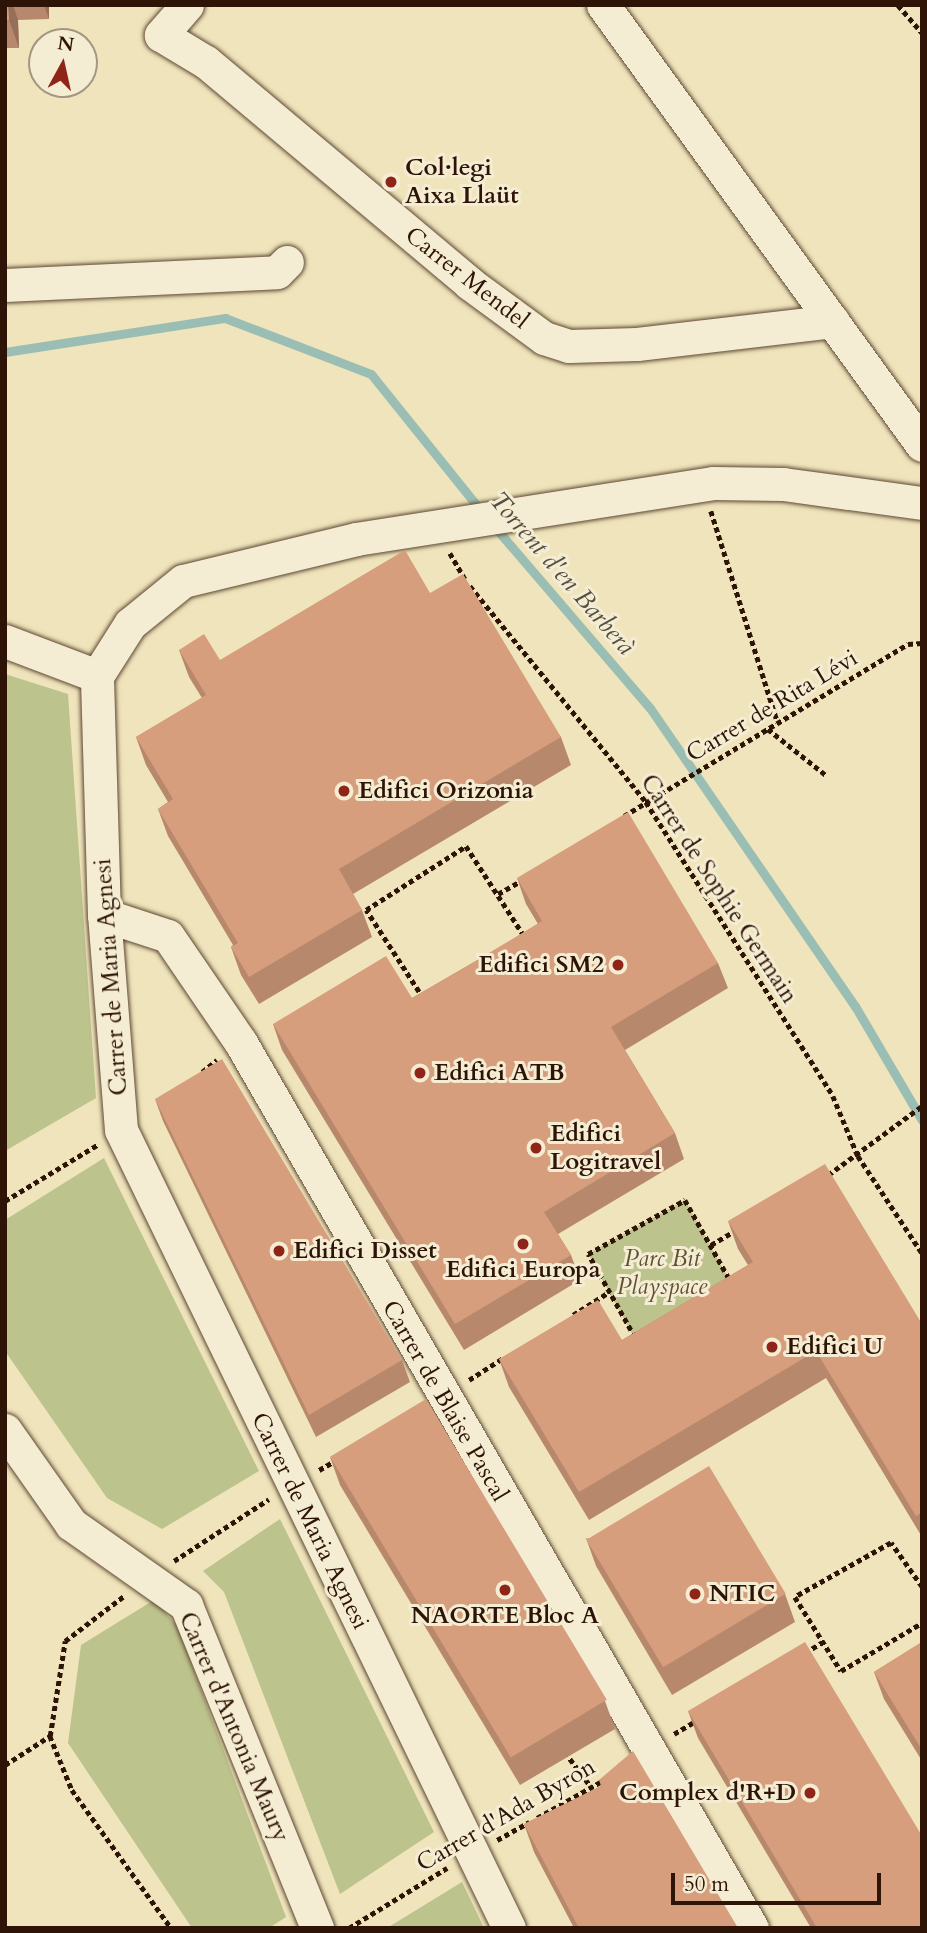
<!DOCTYPE html>
<html>
<head>
<meta charset="utf-8">
<style>
  body { margin:0 }
  #map { position:relative; width:927px; height:1933px; overflow:hidden; background:#efe4bb; font-family:Cardo,serif }
  div>[style] { position:absolute }
  .green>* { inset:0; background:#bdc38d; transform-origin:0 0 }
  .stream>* { height:9px; margin:-4.5px; padding:0 4.5px; transform-origin:4.5px; border-radius:4.5px; background:#9abeb4 }
  .path>* { height:4.5px; margin-top:-2.25px; transform-origin:0; background:repeating-linear-gradient(90deg,#2e1406 0 5px,transparent 0 8.5px) }
  .roads { filter:drop-shadow(0 0 2px #5e4833) drop-shadow(0 0 2px #5e4833) }
  .minor>* { height:33px; margin:-16.5px; padding:0 16.5px; transform-origin:16.5px; border-radius:16.5px; background:#f5edd3 }
  .wall>* { inset:0; background:#b8886c }
  .shaded-wall>* { inset:0; background:#966f58 }
  .building>* { inset:0; background:#d69e7d; transform-origin:0 0 }
  .dots>* { width:19px; height:19px; translate:-50% -50%; box-sizing:border-box; border:4px solid #f5edd3; border-radius:50% }
  span { translate:-50% -50%; white-space:nowrap; text-align:center; line-height:1.15; -webkit-text-stroke:6px #f5edd3; paint-order:stroke }
  .poi-label { font-size:24px; color:#2e1406; font-weight:700 }
  .left { translate:0 -50%; text-align:left }
  .right { translate:-100% -50%; text-align:right }
  .street-label { font-size:24px; color:#2e1406 }
  .park-label { font-size:24px; color:#605135; font-style:italic }
  .water-label { font-size:26px; color:#545043; font-style:italic }
  .frame { position:absolute; inset:0; border:7px solid #2e1406; pointer-events:none }
  .north { position:absolute; left:28px; top:28px; width:70px; height:70px; box-sizing:border-box; background:#f5edd3; border:2px solid #a59681; border-radius:50%; rotate:8deg; font-size:19px; font-weight:700; line-height:28px; text-align:center; color:#2e1406 }
  .north::after { content:''; display:block; margin:auto; width:24px; height:32px; background:#8f2418; clip-path:polygon(50% 0,100% 100%,50% 72%,0 100%) }
  .scale { position:absolute; left:671px; top:1873px; width:210px; height:32px; box-sizing:border-box; border:4px solid #2e1406; border-top:0; padding-left:9px; font-size:21px; line-height:24px; white-space:nowrap; color:#2e1406; -webkit-text-stroke:5px #f5edd3; paint-order:stroke }
</style>
</head>
<body>
<div id="map">
  <div class="green">
    <i style="clip-path:polygon(5px 674px,68px 694px,96px 1098px,5px 1151px)"></i>
    <i style="clip-path:polygon(104px 1158px,259px 1471px,162px 1529px,107px 1498px,5px 1351px,5px 1220px)"></i>
    <i style="left:685px;top:1200px;width:104px;height:111px;rotate:61deg"></i>
    <i style="clip-path:polygon(280px 1519px,434px 1832px,340px 1894px,224px 1592px,203px 1571px)"></i>
    <i style="clip-path:polygon(154px 1600px,177px 1626px,286px 1917px,269px 1928px,192px 1928px,68px 1743px,81px 1645px)"></i>
    <i style="clip-path:polygon(462px 1882px,484px 1928px,387px 1928px)"></i>
  </div>
  <div class="stream">
    <i style="left:5px;top:352px;width:223px;rotate:-8.8deg"></i>
    <i style="left:225px;top:318px;width:156px;rotate:21deg"></i>
    <i style="left:371px;top:374px;width:176px;rotate:51.2deg"></i>
    <i style="left:493px;top:525px;width:241px;rotate:49.4deg"></i>
    <i style="left:650px;top:708px;width:362px;rotate:55.5deg"></i>
    <i style="left:855px;top:1006px;width:132px;rotate:59.6deg"></i>
  </div>
  <div class="path">
    <i style="left:898px;top:5px;width:37px;rotate:49deg"></i>
    <i style="left:711px;top:511px;width:222px;rotate:72.5deg"></i>
    <i style="left:450px;top:553px;width:30px;rotate:60deg"></i>
    <i style="left:470px;top:586px;width:279px;rotate:50.8deg"></i>
    <i style="left:646px;top:802px;width:348px;rotate:57.5deg"></i>
    <i style="left:833px;top:1096px;width:65px;rotate:67.4deg"></i>
    <i style="left:858px;top:1156px;width:116px;rotate:56.6deg"></i>
    <i style="left:768px;top:729px;width:75px;rotate:38.5deg"></i>
    <i style="left:624px;top:816px;width:332px;rotate:-31.2deg"></i>
    <i style="left:908px;top:644px;width:14px;rotate:-4deg"></i>
    <i style="left:466px;top:846px;width:114px;rotate:57.1deg"></i>
    <i style="left:528px;top:942px;width:119px;rotate:147.4deg"></i>
    <i style="left:428px;top:1006px;width:114px;rotate:-122.9deg"></i>
    <i style="left:366px;top:910px;width:119px;rotate:-32.6deg"></i>
    <i style="left:498px;top:894px;width:28px;rotate:-30deg"></i>
    <i style="left:202px;top:1072px;width:19px;rotate:-39deg"></i>
    <i style="left:828px;top:1175px;width:117px;rotate:-36.3deg"></i>
    <i style="left:685px;top:1200px;width:104px;rotate:60.7deg"></i>
    <i style="left:736px;top:1291px;width:111px;rotate:150.9deg"></i>
    <i style="left:639px;top:1345px;width:104px;rotate:-119.3deg"></i>
    <i style="left:588px;top:1254px;width:111px;rotate:-29.1deg"></i>
    <i style="left:5px;top:1201px;width:108px;rotate:-31.3deg"></i>
    <i style="left:711px;top:1245px;width:29px;rotate:-31deg"></i>
    <i style="left:573px;top:1315px;width:43px;rotate:-32.6deg"></i>
    <i style="left:469px;top:1380px;width:40px;rotate:-32.9deg"></i>
    <i style="left:319px;top:1470px;width:20px;rotate:-30deg"></i>
    <i style="left:174px;top:1561px;width:113px;rotate:-33.1deg"></i>
    <i style="left:922px;top:1587px;width:54px;rotate:-125.2deg"></i>
    <i style="left:891px;top:1543px;width:110px;rotate:150.6deg"></i>
    <i style="left:795px;top:1597px;width:87px;rotate:58.1deg"></i>
    <i style="left:841px;top:1671px;width:94px;rotate:-30.7deg"></i>
    <i style="left:805px;top:1653px;width:19px;rotate:-32deg"></i>
    <i style="left:674px;top:1734px;width:27px;rotate:-31deg"></i>
    <i style="left:50px;top:1736px;width:58px;rotate:67.8deg"></i>
    <i style="left:72px;top:1790px;width:170px;rotate:54.3deg"></i>
    <i style="left:565px;top:1752px;width:45px;rotate:53.1deg"></i>
    <i style="left:5px;top:1765px;width:54px;rotate:-32.8deg"></i>
    <i style="left:50px;top:1736px;width:96px;rotate:-81deg"></i>
    <i style="left:65px;top:1641px;width:74px;rotate:-37.3deg"></i>
    <i style="left:537px;top:1818px;width:75px;rotate:-29.6deg"></i>
    <i style="left:497px;top:1840px;width:37px;rotate:-29deg"></i>
    <i style="left:349px;top:1928px;width:115px;rotate:-31.5deg"></i>
  </div>
  <div class="roads">
    <div class="minor">
      <i style="left:187px;top:5px;width:40px;rotate:131deg"></i>
      <i style="left:161px;top:35px;width:52px;rotate:31deg"></i>
      <i style="left:206px;top:62px;width:344px;rotate:40deg"></i>
      <i style="left:469px;top:283px;width:93px;rotate:36.3deg"></i>
      <i style="left:544px;top:338px;width:26px;rotate:18deg"></i>
      <i style="left:569px;top:346px;width:68px;rotate:-1.7deg"></i>
      <i style="left:637px;top:344px;width:197px;rotate:-6.7deg"></i>
      <i style="left:603px;top:5px;width:543px;rotate:54.06deg"></i>
      <i style="left:5px;top:285px;width:272px;rotate:-2.7deg"></i>
      <i style="left:277px;top:272px;width:14px;rotate:-45deg"></i>
      <i style="left:5px;top:641px;width:98px;rotate:20.8deg"></i>
      <i style="left:104px;top:915px;width:67px;rotate:18.2deg"></i>
      <i style="left:168px;top:936px;width:130px;rotate:55.7deg"></i>
      <i style="left:241px;top:1043px;width:1022px;rotate:60deg"></i>
      <i style="left:5px;top:1430px;width:115px;rotate:54.9deg"></i>
      <i style="left:71px;top:1524px;width:141px;rotate:35.2deg"></i>
      <i style="left:186px;top:1605px;width:349px;rotate:67.9deg"></i>
      <i style="left:509px;top:1928px;width:887px;rotate:-115.93deg"></i>
      <i style="left:121px;top:1130px;width:216px;rotate:-94.5deg"></i>
      <i style="left:104px;top:915px;width:239px;rotate:-91.7deg"></i>
      <i style="left:97px;top:676px;width:62px;rotate:-57.6deg"></i>
      <i style="left:130px;top:624px;width:68px;rotate:-39.1deg"></i>
      <i style="left:183px;top:581px;width:178px;rotate:-13.6deg"></i>
      <i style="left:356px;top:539px;width:361px;rotate:-8.9deg"></i>
      <i style="left:713px;top:483px;width:70px;rotate:0.8deg"></i>
      <i style="left:783px;top:484px;width:140px;rotate:7.8deg"></i>
    </div>
  </div>
  <div class="wall">
    <i style="clip-path:polygon(5px 5px,49px 5px,49px 19px,18px 20px,19px 48px,5px 48px)"></i>
    <i style="clip-path:polygon(430px 593px,561px 737px,571px 765px,353px 894px,362px 910px,372px 937px,259px 1004px,241px 975px,231px 947px,233px 945px,168px 836px,158px 809px,168px 802px,146px 765px,136px 737px,202px 698px,189px 677px,179px 650px,220px 660px)"></i>
    <i style="clip-path:polygon(517px 878px,718px 963px,728px 988px,625px 1050px,675px 1133px,684px 1159px,558px 1234px,571px 1255px,580px 1280px,464px 1350px,282px 1050px,273px 1024px,412px 998px,481px 958px,538px 924px,526px 904px)"></i>
    <i style="clip-path:polygon(155px 1099px,402px 1360px,410px 1382px,316px 1437px,163px 1121px)"></i>
    <i style="clip-path:polygon(728px 1221px,922px 1324px,922px 1537px,826px 1378px,589px 1520px,509px 1387px,499px 1359px,622px 1340px,748px 1265px,738px 1249px)"></i>
    <i style="clip-path:polygon(330px 1457px,605px 1701px,615px 1729px,520px 1785px,340px 1485px)"></i>
    <i style="clip-path:polygon(586px 1538px,785px 1594px,795px 1622px,672px 1695px,596px 1566px)"></i>
    <i style="clip-path:polygon(922px 1642px,922px 1761px,884px 1699px,874px 1672px)"></i>
    <i style="clip-path:polygon(688px 1711px,922px 1928px,811px 1928px,698px 1738px)"></i>
    <i style="clip-path:polygon(599px 1780px,738px 1928px,574px 1928px,534px 1852px,524px 1824px,601px 1786px)"></i>
  </div>
  <div class="shaded-wall">
    <i style="clip-path:polygon(8px 5px,13px 5px,18px 20px,19px 48px,9px 20px)"></i>
    <i style="clip-path:polygon(44px 5px,49px 5px,49px 19px)"></i>
  </div>
  <div class="building">
    <i style="clip-path:polygon(5px 5px,8px 5px,9px 20px,5px 20px)"></i>
    <i style="clip-path:polygon(405px 550px,430px 593px,463px 574px,561px 737px,339px 869px,362px 910px,249px 977px,231px 947px,238px 943px,158px 809px,173px 799px,136px 737px,206px 695px,179px 650px,204px 634px,220px 660px)"></i>
    <i style="clip-path:polygon(628px 812px,718px 963px,611px 1027px,675px 1133px,544px 1212px,571px 1255px,455px 1324px,273px 1024px,386px 956px,412px 998px,481px 958px,542px 921px,517px 878px)"></i>
    <i style="clip-path:polygon(222px 1059px,402px 1360px,309px 1415px,155px 1099px)"></i>
    <i style="clip-path:polygon(825px 1164px,922px 1324px,922px 1512px,916px 1516px,816px 1351px,579px 1492px,499px 1359px,598px 1300px,622px 1340px,753px 1262px,728px 1221px)"></i>
    <i style="left:426px;top:1399px;width:351px;height:112px;rotate:59deg"></i>
    <i style="left:709px;top:1466px;width:149px;height:143px;rotate:59deg"></i>
    <i style="clip-path:polygon(805px 1642px,922px 1836px,922px 1928px,817px 1928px,688px 1711px)"></i>
    <i style="clip-path:polygon(922px 1642px,922px 1750px,874px 1672px)"></i>
    <i style="clip-path:polygon(633px 1751px,738px 1928px,579px 1928px,524px 1824px,602px 1786px,599px 1780px)"></i>
  </div>
  <div class="dots">
    <i style="left:391px;top:182px;background:#8f2418"></i>
    <i style="left:344px;top:791px;background:#8f2418"></i>
    <i style="left:618px;top:965px;background:#8f2418"></i>
    <i style="left:420px;top:1073px;background:#8f2418"></i>
    <i style="left:536px;top:1148px;background:#8f2418"></i>
    <i style="left:523px;top:1244px;background:#8f2418"></i>
    <i style="left:279px;top:1251px;background:#8f2418"></i>
    <i style="left:772px;top:1347px;background:#8f2418"></i>
    <i style="left:505px;top:1590px;background:#8f2418"></i>
    <i style="left:695px;top:1594px;background:#8f2418"></i>
    <i style="left:810px;top:1793px;background:#8f2418"></i>
  </div>
  <div class="poi-label">
    <span class="left" style="left:405px;top:182px">Col·legi<br>Aixa Llaüt</span>
    <span class="left" style="left:358px;top:791px">Edifici Orizonia</span>
    <span class="right" style="left:604px;top:965px">Edifici SM2</span>
    <span class="left" style="left:434px;top:1073px">Edifici ATB</span>
    <span class="left" style="left:550px;top:1148px">Edifici<br>Logitravel</span>
    <span class="left" style="left:293px;top:1251px">Edifici Disset</span>
    <span style="left:523px;top:1270px">Edifici Europa</span>
    <span class="left" style="left:786px;top:1347px">Edifici U</span>
    <span class="left" style="left:709px;top:1594px">NTIC</span>
    <span style="left:505px;top:1616px">NAORTE Bloc A</span>
    <span class="right" style="left:796px;top:1793px">Complex d'R+D</span>
  </div>
  <div class="street-label">
    <span style="left:467px;top:278px;rotate:38deg">Carrer Mendel</span>
    <span style="left:772px;top:706px;rotate:-31deg">Carrer de Rita Lévi</span>
    <span style="left:719px;top:889px;rotate:57deg">Carrer de Sophie Germain</span>
    <span style="left:111px;top:977px;rotate:-94deg">Carrer de Maria Agnesi</span>
    <span style="left:445px;top:1401px;rotate:60deg">Carrer de Blaise Pascal</span>
    <span style="left:310px;top:1521px;rotate:64deg">Carrer de Maria Agnesi</span>
    <span style="left:234px;top:1727px;rotate:67deg">Carrer d'Antonia Maury</span>
    <span style="left:506px;top:1815px;rotate:-30deg">Carrer d'Ada Byron</span>
  </div>
  <div class="park-label">
    <span style="left:662px;top:1273px">Parc Bit<br>Playspace</span>
  </div>
  <div class="water-label">
    <span style="left:562px;top:573px;rotate:49deg">Torrent d'en Barberà</span>
  </div>
  <div class="frame"></div>
  <div class="north">N</div>
  <div class="scale">50 m</div>
</div>
</body>
</html>
